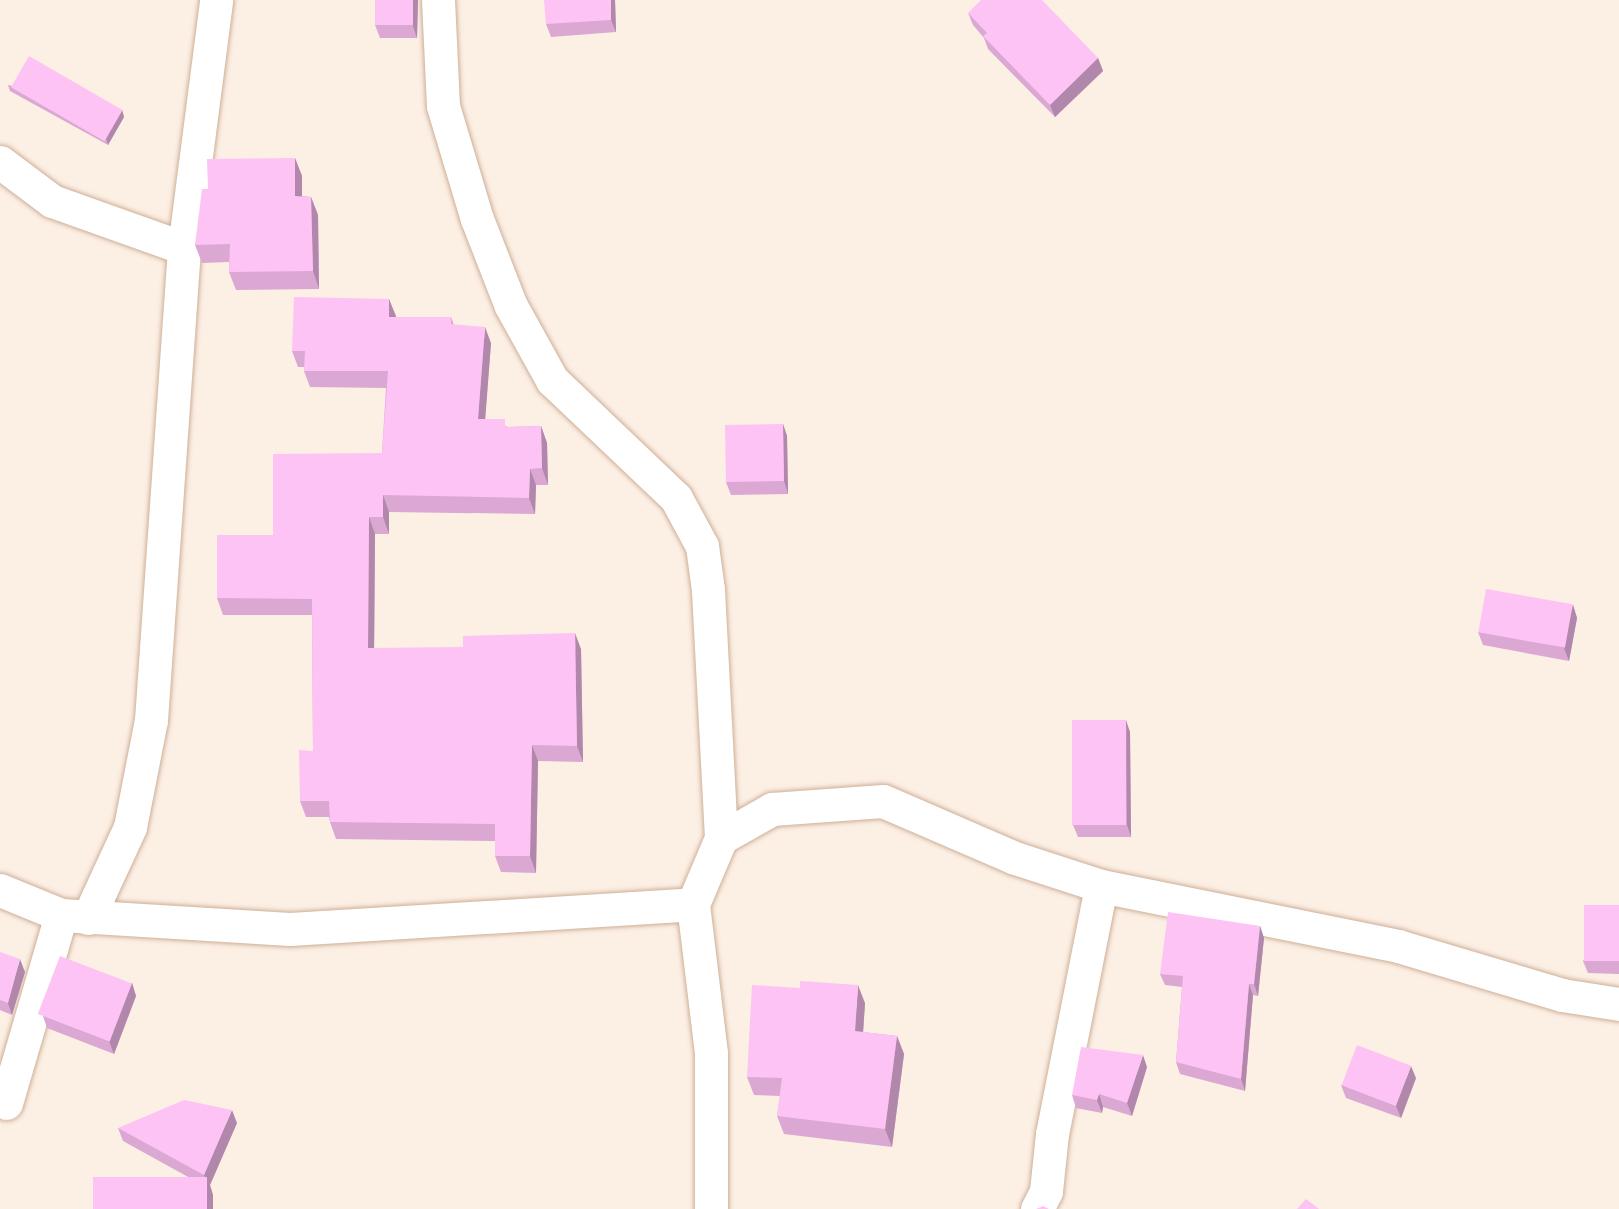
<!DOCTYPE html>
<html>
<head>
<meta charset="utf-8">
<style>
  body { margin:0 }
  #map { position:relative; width:1619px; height:1209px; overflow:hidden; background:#fcefe4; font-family:"Noto Serif",serif }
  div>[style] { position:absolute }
  .roads { filter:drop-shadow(0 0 2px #ceaf97) drop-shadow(0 0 2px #ceaf97) }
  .minor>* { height:33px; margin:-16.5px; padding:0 16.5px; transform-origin:16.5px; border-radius:16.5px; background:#fff }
  .wall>* { inset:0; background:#daa8d2 }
  .shaded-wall>* { inset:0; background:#b188ab }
  .building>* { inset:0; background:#fdc3f4; transform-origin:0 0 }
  span { translate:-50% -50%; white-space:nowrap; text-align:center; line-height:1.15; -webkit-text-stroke:5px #fff; paint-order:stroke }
</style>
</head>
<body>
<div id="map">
  <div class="roads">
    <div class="minor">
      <i style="left:438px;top:0;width:106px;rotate:87.3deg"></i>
      <i style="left:443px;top:106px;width:118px;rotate:73.3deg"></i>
      <i style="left:477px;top:219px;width:93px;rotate:68.7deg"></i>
      <i style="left:511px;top:306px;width:85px;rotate:61deg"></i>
      <i style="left:552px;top:380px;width:171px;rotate:43.6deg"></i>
      <i style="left:676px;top:498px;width:55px;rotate:61.6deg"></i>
      <i style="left:702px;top:546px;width:44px;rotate:82.2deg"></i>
      <i style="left:708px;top:590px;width:248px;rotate:87deg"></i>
      <i style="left:0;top:162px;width:65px;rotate:36.9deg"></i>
      <i style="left:52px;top:201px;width:140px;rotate:19.6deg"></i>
      <i style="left:0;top:890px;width:66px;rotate:22.3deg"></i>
      <i style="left:61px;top:915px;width:229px;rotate:3.5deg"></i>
      <i style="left:290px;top:929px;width:404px;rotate:-3.5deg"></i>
      <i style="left:88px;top:918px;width:100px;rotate:-65.2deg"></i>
      <i style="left:130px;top:827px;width:109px;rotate:-78.9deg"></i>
      <i style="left:151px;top:720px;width:473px;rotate:-86deg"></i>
      <i style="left:184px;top:248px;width:250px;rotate:-82.6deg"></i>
      <i style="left:6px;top:1103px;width:196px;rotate:-73.7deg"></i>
      <i style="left:711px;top:1209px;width:156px;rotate:-90deg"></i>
      <i style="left:711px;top:1053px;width:150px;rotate:-96.9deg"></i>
      <i style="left:693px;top:904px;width:72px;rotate:-67deg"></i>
      <i style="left:721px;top:838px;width:59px;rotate:-29.6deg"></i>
      <i style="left:772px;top:809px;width:111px;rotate:-4.1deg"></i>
      <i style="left:883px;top:801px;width:144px;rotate:23.4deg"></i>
      <i style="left:1015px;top:858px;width:90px;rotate:18deg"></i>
      <i style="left:1101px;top:886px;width:303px;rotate:11.4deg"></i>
      <i style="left:1398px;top:946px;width:171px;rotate:16.6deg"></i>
      <i style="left:1562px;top:995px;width:58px;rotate:9deg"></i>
      <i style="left:1037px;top:1209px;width:20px;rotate:-63deg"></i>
      <i style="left:1046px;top:1191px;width:57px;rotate:-84deg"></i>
      <i style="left:1052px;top:1134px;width:253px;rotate:-78.8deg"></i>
    </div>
  </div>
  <div class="wall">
    <i style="clip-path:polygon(375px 0,418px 0,417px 38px,380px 38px,375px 25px)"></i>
    <i style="clip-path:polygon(615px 0,616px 32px,551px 37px,546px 24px)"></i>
    <i style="clip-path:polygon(968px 13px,1098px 58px,1103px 71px,1055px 117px,988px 49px,984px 38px,973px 25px)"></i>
    <i style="clip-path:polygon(8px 85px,122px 110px,124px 117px,108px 145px,10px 91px)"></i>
    <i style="clip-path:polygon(295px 158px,302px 176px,302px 196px,311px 197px,318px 215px,319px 289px,236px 290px,229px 272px,229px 262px,202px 263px,195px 245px,208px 189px)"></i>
    <i style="clip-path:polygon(389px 299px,395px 317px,451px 317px,454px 325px,491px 343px,485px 419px,508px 427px,541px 426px,547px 443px,548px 485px,536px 485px,535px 514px,389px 512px,389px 534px,375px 534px,374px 648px,581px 649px,583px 762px,538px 761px,536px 873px,501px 872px,495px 856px,495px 841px,336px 839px,330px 822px,329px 817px,306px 817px,300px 801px,313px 751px,312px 615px,223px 615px,217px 598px,273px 535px,382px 453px,386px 388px,310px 387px,304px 371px,304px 367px,298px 367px,292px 351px)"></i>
    <i style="clip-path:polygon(783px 424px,787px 436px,788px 494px,731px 495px,726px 482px)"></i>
    <i style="clip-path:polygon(1573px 605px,1577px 618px,1569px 661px,1483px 645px,1478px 632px)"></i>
    <i style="clip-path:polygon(1130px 732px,1131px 837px,1078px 837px,1073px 825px)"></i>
    <i style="clip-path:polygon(1619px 905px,1619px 974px,1588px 973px,1583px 961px)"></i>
    <i style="clip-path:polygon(1260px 926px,1264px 938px,1258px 996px,1253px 995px,1245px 1091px,1180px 1074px,1176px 1062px,1182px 987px,1165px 985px,1160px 974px)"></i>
    <i style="clip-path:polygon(0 952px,25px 972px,12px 1015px,0 1010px)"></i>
    <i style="clip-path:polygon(132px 983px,136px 996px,114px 1054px,47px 1028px,43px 1016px)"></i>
    <i style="clip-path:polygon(865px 1003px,863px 1032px,897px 1036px,904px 1054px,892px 1147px,784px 1134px,777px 1116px,780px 1096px,754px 1095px,747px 1077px)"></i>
    <i style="clip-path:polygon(1147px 1067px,1132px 1116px,1103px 1107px,1102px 1113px,1076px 1108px,1072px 1095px)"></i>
    <i style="clip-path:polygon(1416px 1078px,1401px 1118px,1346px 1098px,1341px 1085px)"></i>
    <i style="clip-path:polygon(237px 1123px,210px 1185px,213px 1195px,190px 1178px,123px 1141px,118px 1128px)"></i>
  </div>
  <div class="shaded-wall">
    <i style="clip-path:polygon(413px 0,418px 0,417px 38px,413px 26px)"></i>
    <i style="clip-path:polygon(611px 0,615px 0,616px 32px,611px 20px)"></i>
    <i style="clip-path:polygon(1098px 58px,1103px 71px,1055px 117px,1050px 105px)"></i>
    <i style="clip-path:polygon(122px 110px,124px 117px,108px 145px,106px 138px)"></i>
    <i style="clip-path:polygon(295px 158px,302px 176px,302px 214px,295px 196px)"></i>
    <i style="clip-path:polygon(311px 197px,318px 215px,319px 289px,313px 271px)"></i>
    <i style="clip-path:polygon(389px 299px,396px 316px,395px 334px,389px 317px)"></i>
    <i style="clip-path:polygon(485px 327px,491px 343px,484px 435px,478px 419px)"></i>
    <i style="clip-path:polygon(783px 424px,787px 436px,788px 494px,784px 481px)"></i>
    <i style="clip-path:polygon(541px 426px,547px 443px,548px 485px,542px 468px)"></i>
    <i style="clip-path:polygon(530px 469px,536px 485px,535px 514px,529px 498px)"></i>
    <i style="clip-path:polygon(383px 495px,389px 512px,389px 534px,383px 517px)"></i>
    <i style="clip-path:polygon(369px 517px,375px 534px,374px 665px,368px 648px)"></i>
    <i style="clip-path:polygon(1573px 605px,1577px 618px,1569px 661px,1564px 648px)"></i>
    <i style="clip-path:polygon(575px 633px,581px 649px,583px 762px,577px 746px)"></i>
    <i style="clip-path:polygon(1126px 720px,1130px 732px,1131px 837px,1127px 825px)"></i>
    <i style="clip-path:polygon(532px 745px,538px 761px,536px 873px,530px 856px)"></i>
    <i style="clip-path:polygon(1260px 926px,1264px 938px,1258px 996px,1254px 984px)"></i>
    <i style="clip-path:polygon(20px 959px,25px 972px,12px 1015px,8px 1003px)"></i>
    <i style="clip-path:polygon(132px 983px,136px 996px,114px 1054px,109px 1041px)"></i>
    <i style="clip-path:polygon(1249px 984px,1253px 995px,1245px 1091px,1241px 1079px)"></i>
    <i style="clip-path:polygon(858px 985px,865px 1003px,862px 1049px,855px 1031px)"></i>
    <i style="clip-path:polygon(897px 1036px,904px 1054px,892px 1147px,885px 1129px)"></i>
    <i style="clip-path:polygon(1143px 1055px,1147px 1067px,1132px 1116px,1127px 1103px)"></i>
    <i style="clip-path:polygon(1411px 1066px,1416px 1078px,1401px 1118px,1396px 1106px)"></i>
    <i style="clip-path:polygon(1099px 1094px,1103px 1107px,1102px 1113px,1097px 1100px)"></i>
    <i style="clip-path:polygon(232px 1110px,237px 1123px,210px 1185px,213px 1195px,213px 1209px,207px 1209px,207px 1183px,204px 1175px)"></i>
  </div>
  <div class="building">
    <i style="left:375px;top:0;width:38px;height:25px"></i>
    <i style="clip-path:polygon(544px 0,611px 0,611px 20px,546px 24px)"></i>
    <i style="clip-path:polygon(981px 0,1042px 0,1098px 58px,1050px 105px,983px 36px,987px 33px,968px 13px)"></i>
    <i style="left:29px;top:56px;width:108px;height:36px;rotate:30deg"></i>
    <i style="clip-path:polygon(295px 158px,295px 196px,311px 197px,313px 271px,229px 272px,230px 244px,195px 245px,202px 189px,208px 189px,207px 159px)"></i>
    <i style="clip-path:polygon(294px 297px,389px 299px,389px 317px,451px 317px,451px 324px,485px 327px,478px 419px,505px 419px,505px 427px,541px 426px,542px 468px,530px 469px,529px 498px,383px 495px,383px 517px,369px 517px,368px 648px,463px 647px,463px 636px,575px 633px,577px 746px,532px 745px,530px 856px,495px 856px,495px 824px,330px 822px,329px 801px,300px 801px,299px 750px,313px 751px,312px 599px,217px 598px,217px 535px,273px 535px,273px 454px,382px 453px,388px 371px,304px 371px,305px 351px,292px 351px)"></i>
    <i style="left:783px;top:424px;width:57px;height:58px;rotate:89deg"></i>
    <i style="left:1486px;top:589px;width:88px;height:44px;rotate:10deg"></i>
    <i style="left:1072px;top:720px;width:54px;height:105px"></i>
    <i style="left:1584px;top:905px;width:35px;height:56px"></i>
    <i style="clip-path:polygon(1168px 912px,1260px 926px,1254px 984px,1249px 984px,1241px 1079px,1176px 1062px,1183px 976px,1160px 974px)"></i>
    <i style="clip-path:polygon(0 952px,20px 959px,8px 1003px,0 1000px)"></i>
    <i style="left:60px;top:956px;width:77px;height:62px;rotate:21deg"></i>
    <i style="clip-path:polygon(800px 981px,858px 985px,855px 1031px,897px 1036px,885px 1129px,777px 1116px,782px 1078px,747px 1077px,752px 985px,800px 988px)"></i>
    <i style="left:1357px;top:1045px;width:58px;height:43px;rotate:21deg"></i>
    <i style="clip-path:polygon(1081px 1047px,1143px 1055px,1127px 1103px,1099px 1094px,1097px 1100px,1072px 1095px)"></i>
    <i style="clip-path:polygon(184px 1100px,232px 1110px,204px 1175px,118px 1128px)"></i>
    <i style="left:207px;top:1177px;width:32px;height:114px;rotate:90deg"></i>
    <i style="clip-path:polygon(1306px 1199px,1319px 1209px,1297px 1209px)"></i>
    <i style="clip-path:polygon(1043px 1206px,1049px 1209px,1036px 1209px)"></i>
  </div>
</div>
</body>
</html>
